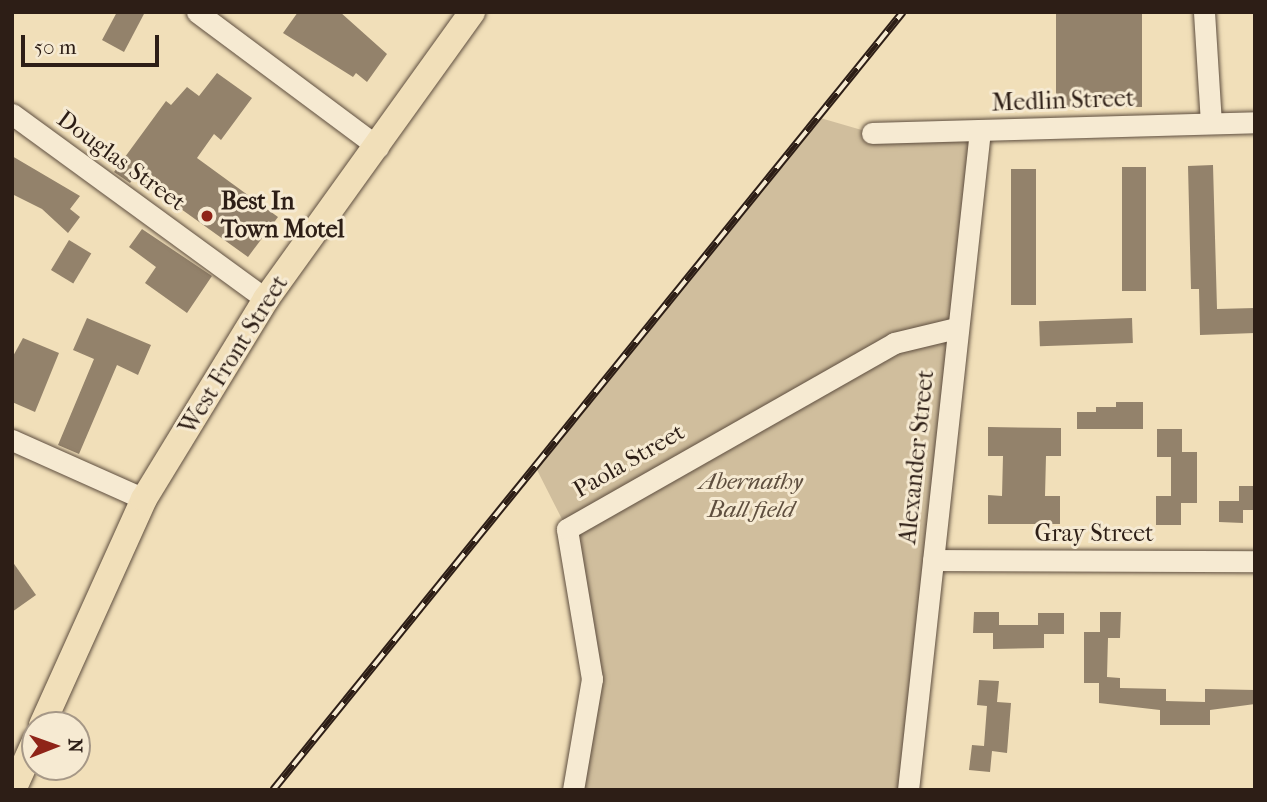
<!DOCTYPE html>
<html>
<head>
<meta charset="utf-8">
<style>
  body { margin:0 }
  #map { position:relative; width:1267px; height:802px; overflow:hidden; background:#f1dfb9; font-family:"IM FELL French Canon",serif }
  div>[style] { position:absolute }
  .green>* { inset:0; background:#d0be9d }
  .building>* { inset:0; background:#93826b; transform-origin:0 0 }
  .roads { filter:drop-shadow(0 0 2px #5e4e3f) drop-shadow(0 0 2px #5e4e3f) }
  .minor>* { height:21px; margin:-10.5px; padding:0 10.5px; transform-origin:10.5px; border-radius:10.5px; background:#f6ead2 }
  .major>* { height:26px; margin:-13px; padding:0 13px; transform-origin:13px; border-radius:13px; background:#f1dfb9 }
  .rail>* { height:8px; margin-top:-4px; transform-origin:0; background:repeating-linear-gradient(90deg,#f6ead2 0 16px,#2d1e16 0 32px); box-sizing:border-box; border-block:2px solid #2d1e16 }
  .dots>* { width:19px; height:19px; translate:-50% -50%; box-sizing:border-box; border:4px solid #f6ead2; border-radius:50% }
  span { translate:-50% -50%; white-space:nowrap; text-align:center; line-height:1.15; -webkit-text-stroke:6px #f6ead2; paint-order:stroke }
  .street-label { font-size:24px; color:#2d1e16 }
  .poi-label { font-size:24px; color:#2d1e16; font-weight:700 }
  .left { translate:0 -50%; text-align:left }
  .park-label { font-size:24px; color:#5e4e3e; font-style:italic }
  .frame { position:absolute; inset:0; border:14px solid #2d1e16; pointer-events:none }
  .north { position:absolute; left:21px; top:711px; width:70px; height:70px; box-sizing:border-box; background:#f6ead2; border:2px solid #a69887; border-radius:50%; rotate:89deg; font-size:19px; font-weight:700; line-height:28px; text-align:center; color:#2d1e16 }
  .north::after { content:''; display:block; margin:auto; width:24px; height:32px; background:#8f2418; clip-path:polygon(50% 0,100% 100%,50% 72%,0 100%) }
  .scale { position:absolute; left:21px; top:35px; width:138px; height:32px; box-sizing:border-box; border:4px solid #2d1e16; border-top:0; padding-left:9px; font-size:21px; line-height:24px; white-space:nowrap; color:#2d1e16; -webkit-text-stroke:5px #f6ead2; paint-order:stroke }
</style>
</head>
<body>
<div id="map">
  <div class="green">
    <i style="clip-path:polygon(817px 117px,872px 133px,980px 130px,908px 790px,573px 790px,592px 679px,567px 529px,534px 464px)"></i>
  </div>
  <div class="building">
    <i style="clip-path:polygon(117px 12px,145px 12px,124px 52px,102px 40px)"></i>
    <i style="clip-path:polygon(298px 12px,340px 12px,387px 54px,367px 82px,356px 73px,353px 77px,283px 33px)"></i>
    <i style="left:1056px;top:12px;width:86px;height:95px"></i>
    <i style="clip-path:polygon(217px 73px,252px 98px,221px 140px,214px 134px,197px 158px,278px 217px,248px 257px,135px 176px,130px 183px,114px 172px,166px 101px,171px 105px,187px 87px,199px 96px)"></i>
    <i style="clip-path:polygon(12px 156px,80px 196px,70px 209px,80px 217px,68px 233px,42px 209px,12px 194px)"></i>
    <i style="clip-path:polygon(1213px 165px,1217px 309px,1255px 308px,1255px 333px,1200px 335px,1199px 289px,1191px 289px,1188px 166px)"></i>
    <i style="left:1122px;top:167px;width:24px;height:124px"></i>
    <i style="left:1011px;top:169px;width:25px;height:136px"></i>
    <i style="clip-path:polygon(142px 229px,212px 276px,187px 313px,145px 283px,156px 267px,129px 247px)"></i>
    <i style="left:69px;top:240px;width:26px;height:35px;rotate:31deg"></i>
    <i style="clip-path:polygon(87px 318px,151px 345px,138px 375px,117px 365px,79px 454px,58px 445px,94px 359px,73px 350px)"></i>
    <i style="left:1132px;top:318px;width:25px;height:93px;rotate:88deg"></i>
    <i style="clip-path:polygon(23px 338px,59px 353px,35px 412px,12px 402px,12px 358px)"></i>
    <i style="clip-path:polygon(1116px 402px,1143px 402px,1143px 429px,1077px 429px,1077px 412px,1096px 412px,1096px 407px,1116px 407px)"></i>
    <i style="clip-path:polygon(988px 427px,1061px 428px,1061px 456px,1046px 456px,1045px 496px,1060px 496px,1060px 524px,988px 524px,988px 495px,1002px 496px,1003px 456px,988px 456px)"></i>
    <i style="clip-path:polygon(1157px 429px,1182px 429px,1182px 452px,1197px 452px,1197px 503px,1181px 503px,1181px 525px,1156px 525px,1156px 496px,1171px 496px,1171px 457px,1157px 457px)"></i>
    <i style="clip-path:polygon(1239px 486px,1255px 486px,1255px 510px,1243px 510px,1243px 523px,1219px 522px,1219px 501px,1239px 501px)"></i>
    <i style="clip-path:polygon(12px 561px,36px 595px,12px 612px)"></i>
    <i style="clip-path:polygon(974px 612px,999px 612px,999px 625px,1038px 625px,1038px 613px,1064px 613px,1064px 634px,1044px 634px,1044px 648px,993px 649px,993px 633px,973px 633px)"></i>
    <i style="clip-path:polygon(1100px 612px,1121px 612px,1120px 638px,1108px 638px,1107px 677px,1120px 678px,1120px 688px,1166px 689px,1166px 701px,1205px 702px,1205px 689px,1255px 690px,1255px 704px,1210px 710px,1210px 725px,1160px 725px,1160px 710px,1099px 703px,1099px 683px,1084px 683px,1084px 632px,1100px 632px)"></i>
    <i style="clip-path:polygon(979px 680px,999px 681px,997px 702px,1011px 703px,1007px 753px,992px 751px,990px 772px,969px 770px,972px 745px,984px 746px,987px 706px,977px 705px)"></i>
  </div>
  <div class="roads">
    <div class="minor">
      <i style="left:197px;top:12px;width:226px;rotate:36.7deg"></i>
      <i style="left:1204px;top:12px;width:111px;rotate:86.4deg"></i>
      <i style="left:12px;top:114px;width:314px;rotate:36.1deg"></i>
      <i style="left:872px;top:133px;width:383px;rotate:-1.6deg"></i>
      <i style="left:12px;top:440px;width:145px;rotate:24.1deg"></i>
      <i style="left:933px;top:560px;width:322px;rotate:0.2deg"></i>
      <i style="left:573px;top:790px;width:113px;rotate:-80.3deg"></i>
      <i style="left:592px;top:679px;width:152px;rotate:-99.5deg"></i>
      <i style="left:567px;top:529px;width:376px;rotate:-29.6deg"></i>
      <i style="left:894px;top:343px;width:64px;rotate:-13.6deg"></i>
      <i style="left:908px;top:790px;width:664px;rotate:-83.77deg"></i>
    </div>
    <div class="major">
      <i style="left:42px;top:725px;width:248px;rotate:-65.7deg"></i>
      <i style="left:144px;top:499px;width:234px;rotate:-58.6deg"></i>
      <i style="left:266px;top:299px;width:353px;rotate:-54.3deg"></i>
      <i style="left:13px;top:790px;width:54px;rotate:-65.8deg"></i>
    </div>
  </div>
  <div class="rail">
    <i style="left:273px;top:790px;width:1001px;rotate:-51deg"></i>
  </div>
  <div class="dots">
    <i style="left:207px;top:216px;background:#8f2418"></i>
  </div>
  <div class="street-label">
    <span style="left:1063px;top:101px;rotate:-2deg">Medlin Street</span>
    <span style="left:121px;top:161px;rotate:36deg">Douglas Street</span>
    <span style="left:234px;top:355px;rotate:-58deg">West Front Street</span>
    <span style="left:917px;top:457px;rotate:-84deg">Alexander Street</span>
    <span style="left:629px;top:461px;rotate:-30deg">Paola Street</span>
    <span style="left:1094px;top:534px">Gray Street</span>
  </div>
  <div class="poi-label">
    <span class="left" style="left:221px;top:216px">Best In<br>Town Motel</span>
  </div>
  <div class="park-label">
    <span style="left:751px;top:496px">Abernathy<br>Ball field</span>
  </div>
  <div class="frame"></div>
  <div class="north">N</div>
  <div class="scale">50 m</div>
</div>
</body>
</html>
